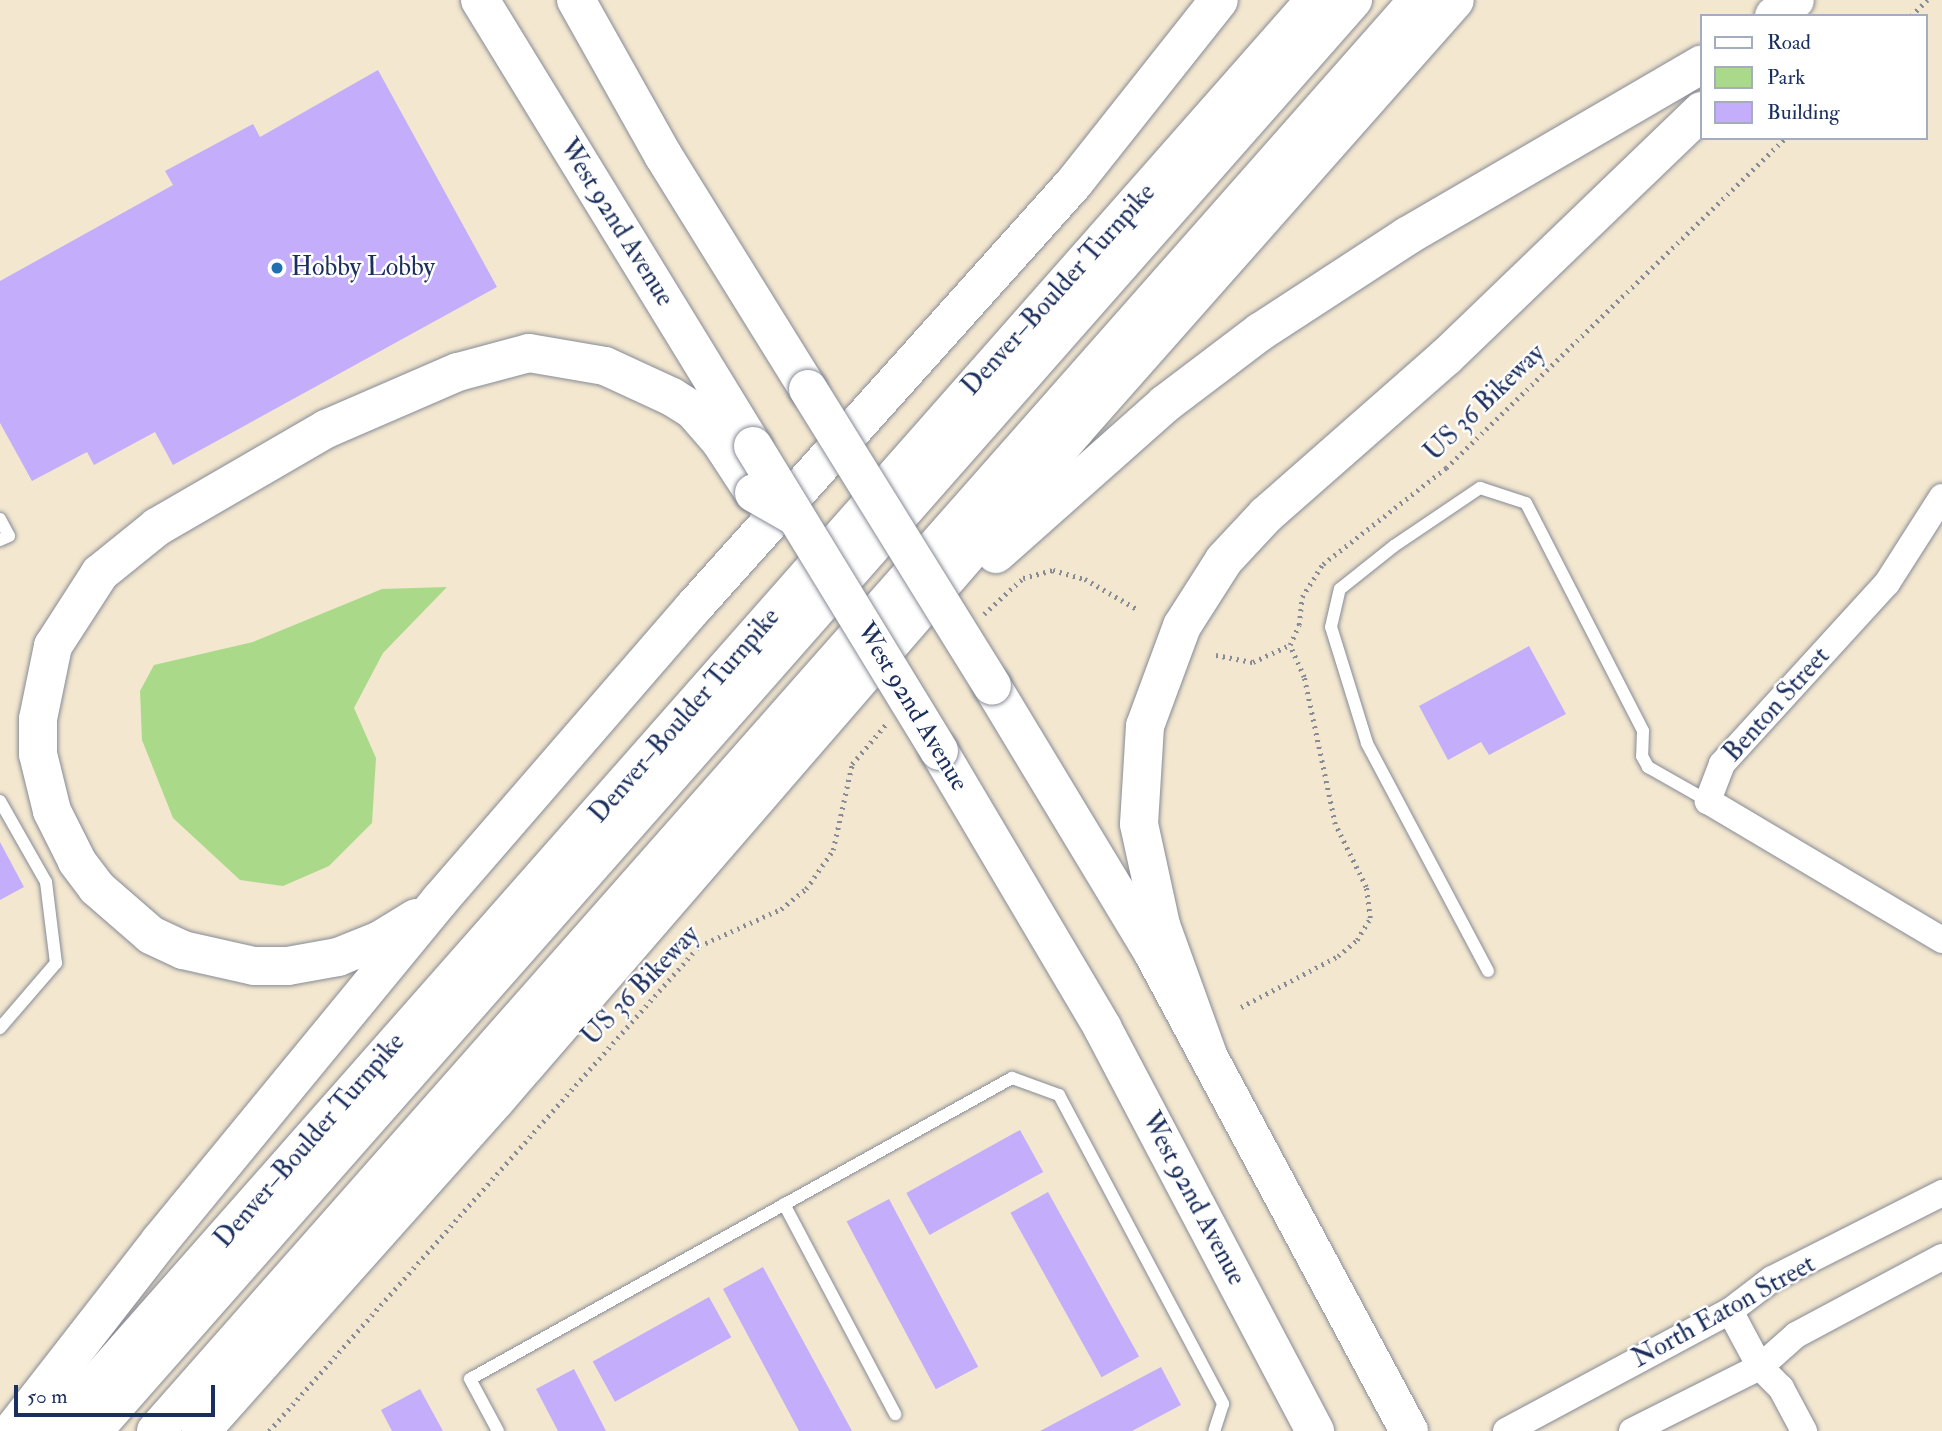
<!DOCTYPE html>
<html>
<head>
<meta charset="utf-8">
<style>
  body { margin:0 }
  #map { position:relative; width:1942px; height:1431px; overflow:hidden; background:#f3e7cf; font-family:"IM FELL Double Pica",serif }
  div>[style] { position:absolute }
  .green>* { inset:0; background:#aada89 }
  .building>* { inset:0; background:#c4aefb; transform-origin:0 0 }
  .path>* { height:4.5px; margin-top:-2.25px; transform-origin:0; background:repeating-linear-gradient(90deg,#878b96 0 2px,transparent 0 7px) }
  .roads { filter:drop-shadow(0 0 2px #878b96) drop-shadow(0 0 2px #878b96) }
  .lane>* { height:12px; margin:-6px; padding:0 6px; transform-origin:6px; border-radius:6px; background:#fff }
  .street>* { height:26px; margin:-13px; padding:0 13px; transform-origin:13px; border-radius:13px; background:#fff }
  .primary>* { height:38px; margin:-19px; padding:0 19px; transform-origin:19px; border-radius:19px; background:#fff }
  .highway>* { height:38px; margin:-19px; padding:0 19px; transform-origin:19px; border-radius:19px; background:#fff }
  .bridges { filter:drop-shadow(0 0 2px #878b96) drop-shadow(0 0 2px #878b96) }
  .primary-bridge>* { height:38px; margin:-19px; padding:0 19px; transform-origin:19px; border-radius:19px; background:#fff }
  .highway-bridge>* { height:38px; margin:-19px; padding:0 19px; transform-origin:19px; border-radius:19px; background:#fff }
  .dots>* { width:19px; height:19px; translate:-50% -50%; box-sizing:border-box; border:4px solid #fff; border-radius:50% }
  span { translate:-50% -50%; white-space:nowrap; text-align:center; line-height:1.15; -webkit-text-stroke:5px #fff; paint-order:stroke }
  .street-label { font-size:26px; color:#1b2f5e }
  .poi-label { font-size:26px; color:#1b2f5e }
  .left { translate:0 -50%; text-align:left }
  .legend { position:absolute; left:1700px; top:14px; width:228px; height:126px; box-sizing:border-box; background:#fff; border:2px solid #a4acbf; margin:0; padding:9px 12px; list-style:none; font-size:21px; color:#1b2f5e }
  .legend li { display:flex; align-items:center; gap:14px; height:35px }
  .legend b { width:35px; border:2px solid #a4acbf }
  .scale { position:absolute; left:14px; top:1385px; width:201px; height:32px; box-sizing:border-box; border:4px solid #1b2f5e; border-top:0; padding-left:9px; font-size:21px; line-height:24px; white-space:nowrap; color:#1b2f5e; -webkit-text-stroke:5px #fff; paint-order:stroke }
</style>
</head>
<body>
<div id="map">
  <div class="green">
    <i style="clip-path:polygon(447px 587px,383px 653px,354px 708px,376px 758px,372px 823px,329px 866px,283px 886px,240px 880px,173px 818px,142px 740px,140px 691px,154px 665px,253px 642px,382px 589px)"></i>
  </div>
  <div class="building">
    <i style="clip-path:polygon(378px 70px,497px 287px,173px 465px,155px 432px,94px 465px,87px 452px,32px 481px,0 423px,0 281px,173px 185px,165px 171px,253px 124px,260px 137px)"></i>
    <i style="clip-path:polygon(1529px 646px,1566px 714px,1489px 755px,1481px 742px,1448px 760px,1419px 706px)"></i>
    <i style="clip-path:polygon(0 842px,24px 887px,0 900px)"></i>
    <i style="left:1020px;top:1130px;width:48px;height:130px;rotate:61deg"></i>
    <i style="left:1048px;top:1192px;width:188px;height:43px;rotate:61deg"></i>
    <i style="left:889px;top:1199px;width:190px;height:48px;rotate:62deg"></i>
    <i style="clip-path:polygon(763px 1267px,852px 1431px,799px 1431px,723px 1289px)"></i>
    <i style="left:709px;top:1297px;width:46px;height:133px;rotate:61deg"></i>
    <i style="clip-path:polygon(1161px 1367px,1181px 1405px,1132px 1431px,1040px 1431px)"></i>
    <i style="clip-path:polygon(574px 1369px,606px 1431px,558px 1431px,536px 1389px)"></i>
    <i style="clip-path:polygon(420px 1389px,443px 1431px,392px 1431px,381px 1410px)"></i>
  </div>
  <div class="path">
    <i style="left:1911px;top:16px;width:23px;rotate:-45deg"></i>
    <i style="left:984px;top:614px;width:53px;rotate:-42.7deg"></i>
    <i style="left:1023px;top:578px;width:31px;rotate:-15deg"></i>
    <i style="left:1053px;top:570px;width:33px;rotate:16deg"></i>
    <i style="left:1085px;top:579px;width:60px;rotate:30deg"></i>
    <i style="left:1216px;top:655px;width:38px;rotate:11deg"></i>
    <i style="left:1253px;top:662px;width:41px;rotate:-24.7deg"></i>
    <i style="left:1290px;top:645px;width:22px;rotate:-66deg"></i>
    <i style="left:1299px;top:625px;width:28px;rotate:-84deg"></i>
    <i style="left:1302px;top:597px;width:39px;rotate:-58deg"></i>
    <i style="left:1323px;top:564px;width:156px;rotate:-38deg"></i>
    <i style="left:1446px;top:468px;width:473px;rotate:-44.2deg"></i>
    <i style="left:1241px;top:1007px;width:110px;rotate:-27.7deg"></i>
    <i style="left:1338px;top:956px;width:25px;rotate:-40deg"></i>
    <i style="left:1357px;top:940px;width:26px;rotate:-59deg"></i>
    <i style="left:1370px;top:918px;width:31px;rotate:-97deg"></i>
    <i style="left:1366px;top:887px;width:70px;rotate:-116.2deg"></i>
    <i style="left:1335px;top:824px;width:150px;rotate:-101.9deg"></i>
    <i style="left:1304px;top:677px;width:35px;rotate:-114deg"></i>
    <i style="left:269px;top:1431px;width:648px;rotate:-48.44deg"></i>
    <i style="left:699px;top:946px;width:90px;rotate:-24.3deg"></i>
    <i style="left:781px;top:909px;width:32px;rotate:-39deg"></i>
    <i style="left:806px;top:889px;width:47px;rotate:-55.3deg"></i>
    <i style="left:833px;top:850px;width:88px;rotate:-77.5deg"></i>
    <i style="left:852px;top:764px;width:54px;rotate:-49.5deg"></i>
  </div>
  <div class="roads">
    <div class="lane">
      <i style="left:0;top:519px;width:19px;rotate:62deg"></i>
      <i style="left:9px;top:536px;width:10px;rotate:156deg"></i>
      <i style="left:0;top:801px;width:93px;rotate:60.4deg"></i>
      <i style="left:46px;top:882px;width:82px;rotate:83deg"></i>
      <i style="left:56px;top:963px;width:86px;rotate:130.7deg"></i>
      <i style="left:1488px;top:971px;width:258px;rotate:-118deg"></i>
      <i style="left:1367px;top:743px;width:121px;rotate:-107.2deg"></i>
      <i style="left:1331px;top:627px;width:39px;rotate:-77deg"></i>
      <i style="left:1340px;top:589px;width:69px;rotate:-38.5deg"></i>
      <i style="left:1394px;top:546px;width:104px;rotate:-34deg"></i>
      <i style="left:1480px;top:488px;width:48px;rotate:18.1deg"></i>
      <i style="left:1526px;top:503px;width:256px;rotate:62.8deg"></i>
      <i style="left:1643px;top:731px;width:25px;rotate:92deg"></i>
      <i style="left:1642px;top:756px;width:13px;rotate:61deg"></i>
      <i style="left:1648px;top:767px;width:69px;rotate:29.5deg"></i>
      <i style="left:784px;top:1204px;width:238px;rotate:62.1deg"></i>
      <i style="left:498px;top:1431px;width:59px;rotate:-118.3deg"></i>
      <i style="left:470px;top:1379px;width:620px;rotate:-29.05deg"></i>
      <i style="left:1012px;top:1078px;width:50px;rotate:19.9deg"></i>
      <i style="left:1059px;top:1095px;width:350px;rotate:62deg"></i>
      <i style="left:1223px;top:1404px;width:28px;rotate:108deg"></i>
    </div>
    <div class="street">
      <i style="left:1942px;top:497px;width:102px;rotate:122.6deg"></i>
      <i style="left:1887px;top:583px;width:245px;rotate:132.4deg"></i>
      <i style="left:1722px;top:764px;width:40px;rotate:111deg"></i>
      <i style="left:1708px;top:801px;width:272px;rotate:30.7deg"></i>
      <i style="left:1730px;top:1311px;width:64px;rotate:61.8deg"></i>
      <i style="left:1760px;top:1367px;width:30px;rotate:45deg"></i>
      <i style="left:1781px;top:1388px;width:49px;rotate:61.9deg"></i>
      <i style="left:1506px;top:1431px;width:254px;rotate:-28.2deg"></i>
      <i style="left:1730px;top:1311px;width:53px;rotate:-37.3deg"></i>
      <i style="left:1772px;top:1279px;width:191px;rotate:-26.8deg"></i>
      <i style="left:1632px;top:1431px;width:143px;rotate:-26.6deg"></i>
      <i style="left:1760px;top:1367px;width:48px;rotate:-41.6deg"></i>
      <i style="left:1796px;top:1335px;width:166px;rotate:-28.1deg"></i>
    </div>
    <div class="primary">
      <i style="left:480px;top:0;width:523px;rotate:58.53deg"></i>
      <i style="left:576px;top:0;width:178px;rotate:60.7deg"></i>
      <i style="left:663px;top:155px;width:275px;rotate:58.2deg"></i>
      <i style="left:992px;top:686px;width:314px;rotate:58.9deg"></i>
      <i style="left:1154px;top:955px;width:540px;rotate:61.82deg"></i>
      <i style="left:939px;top:751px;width:321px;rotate:59.4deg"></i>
      <i style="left:1102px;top:1027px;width:457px;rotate:62.2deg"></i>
    </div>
    <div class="highway">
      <i style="left:1774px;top:16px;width:26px;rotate:-37deg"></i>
      <i style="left:996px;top:554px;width:226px;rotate:-41.6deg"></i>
      <i style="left:1165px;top:404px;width:119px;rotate:-37.2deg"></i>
      <i style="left:1260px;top:332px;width:176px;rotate:-33.1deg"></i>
      <i style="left:1407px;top:236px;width:341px;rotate:-30.2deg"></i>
      <i style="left:416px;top:918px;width:42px;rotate:148.6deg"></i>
      <i style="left:380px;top:940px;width:45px;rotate:158deg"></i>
      <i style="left:338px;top:957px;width:51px;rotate:169.8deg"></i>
      <i style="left:288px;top:966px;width:34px;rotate:180deg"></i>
      <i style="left:254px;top:966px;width:73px;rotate:-167.3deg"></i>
      <i style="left:183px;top:950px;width:35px;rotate:-155deg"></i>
      <i style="left:151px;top:935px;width:72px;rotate:-139deg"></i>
      <i style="left:97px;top:888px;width:34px;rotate:-127deg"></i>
      <i style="left:77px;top:861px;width:56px;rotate:-116.6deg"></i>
      <i style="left:52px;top:811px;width:59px;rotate:-103.8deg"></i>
      <i style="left:38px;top:754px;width:35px;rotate:-90deg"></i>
      <i style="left:38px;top:719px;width:75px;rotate:-78.4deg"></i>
      <i style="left:53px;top:646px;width:87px;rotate:-57.2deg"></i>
      <i style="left:100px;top:573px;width:73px;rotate:-38.9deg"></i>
      <i style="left:157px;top:527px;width:195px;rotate:-30.1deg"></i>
      <i style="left:326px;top:429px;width:144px;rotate:-23.4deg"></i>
      <i style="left:458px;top:372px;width:73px;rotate:-15deg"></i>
      <i style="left:529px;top:353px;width:77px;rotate:9.7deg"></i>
      <i style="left:605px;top:366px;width:74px;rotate:24.8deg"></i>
      <i style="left:672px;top:397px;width:25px;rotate:32deg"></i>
      <i style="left:693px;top:410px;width:41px;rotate:48.9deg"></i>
      <i style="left:720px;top:441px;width:62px;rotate:56.8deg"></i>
      <i style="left:1208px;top:1055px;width:138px;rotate:-109.9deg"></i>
      <i style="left:1161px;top:925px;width:103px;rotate:-102.3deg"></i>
      <i style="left:1139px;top:824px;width:98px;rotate:-86.5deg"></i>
      <i style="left:1145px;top:726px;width:107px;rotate:-69.7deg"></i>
      <i style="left:1182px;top:626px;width:78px;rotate:-57.5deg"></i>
      <i style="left:1224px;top:560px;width:62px;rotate:-47deg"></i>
      <i style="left:1266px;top:515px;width:240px;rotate:-41.3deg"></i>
      <i style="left:1446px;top:357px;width:355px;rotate:-43.9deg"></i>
      <i style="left:12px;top:1431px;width:241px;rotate:-52.1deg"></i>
      <i style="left:160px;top:1241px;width:441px;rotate:-50.6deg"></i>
      <i style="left:440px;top:900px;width:386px;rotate:-49.1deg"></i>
      <i style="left:693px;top:608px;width:571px;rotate:-48.12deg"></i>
      <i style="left:1074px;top:183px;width:233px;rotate:-51.6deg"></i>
      <i style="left:54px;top:1431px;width:1907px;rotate:-48.61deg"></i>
      <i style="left:93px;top:1431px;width:1907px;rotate:-48.64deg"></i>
      <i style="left:156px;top:1431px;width:1908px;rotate:-48.59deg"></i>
      <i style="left:201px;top:1431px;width:443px;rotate:-48.3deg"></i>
      <i style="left:496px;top:1100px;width:887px;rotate:-49.16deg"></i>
      <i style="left:1076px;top:429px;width:572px;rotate:-48.54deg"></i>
    </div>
  </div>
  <div class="bridges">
    <div class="primary-bridge">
      <i style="left:808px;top:389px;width:349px;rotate:58.2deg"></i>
      <i style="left:753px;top:446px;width:357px;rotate:58.6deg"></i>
    </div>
    <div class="highway-bridge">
      <i style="left:754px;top:493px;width:48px;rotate:29.7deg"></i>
    </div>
  </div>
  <div class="dots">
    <i style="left:277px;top:268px;background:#1f6fb2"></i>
  </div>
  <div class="street-label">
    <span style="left:616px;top:223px;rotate:58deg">West 92nd Avenue</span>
    <span style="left:1059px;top:290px;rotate:-48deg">Denver–Boulder Turnpike</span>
    <span style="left:1485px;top:403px;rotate:-44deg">US 36 Bikeway</span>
    <span style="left:1777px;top:705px;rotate:-48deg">Benton Street</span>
    <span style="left:912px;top:707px;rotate:59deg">West 92nd Avenue</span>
    <span style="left:685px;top:716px;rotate:-49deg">Denver–Boulder Turnpike</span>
    <span style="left:641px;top:986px;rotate:-46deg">US 36 Bikeway</span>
    <span style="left:310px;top:1141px;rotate:-49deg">Denver–Boulder Turnpike</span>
    <span style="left:1193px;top:1199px;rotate:62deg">West 92nd Avenue</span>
    <span style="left:1724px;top:1312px;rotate:-29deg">North Eaton Street</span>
  </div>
  <div class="poi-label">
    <span class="left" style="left:291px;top:268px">Hobby Lobby</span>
  </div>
  <ul class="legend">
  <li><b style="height:9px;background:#fff"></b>Road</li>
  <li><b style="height:19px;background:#aada89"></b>Park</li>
  <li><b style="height:19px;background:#c4aefb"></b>Building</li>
  </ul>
  <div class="scale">50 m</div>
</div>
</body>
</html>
